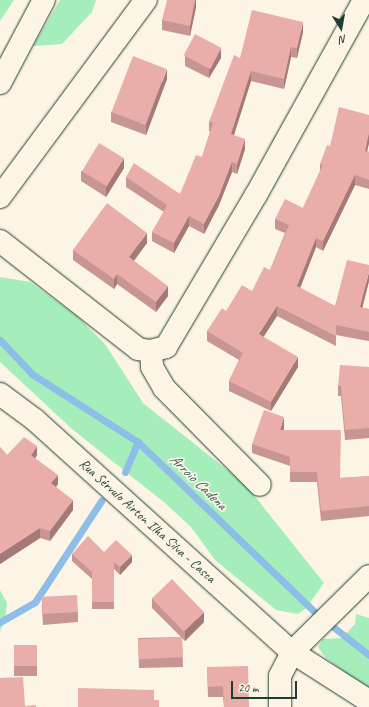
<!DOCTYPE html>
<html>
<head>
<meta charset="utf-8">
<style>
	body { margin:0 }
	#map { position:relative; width:369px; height:707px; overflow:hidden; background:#fcf5e5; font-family:Caveat,sans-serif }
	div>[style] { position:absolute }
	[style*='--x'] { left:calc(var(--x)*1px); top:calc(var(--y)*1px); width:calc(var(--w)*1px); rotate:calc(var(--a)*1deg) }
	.green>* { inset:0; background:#a5edba }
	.stream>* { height:7px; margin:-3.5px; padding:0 3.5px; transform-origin:3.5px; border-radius:3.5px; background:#8ebde8 }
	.roads { filter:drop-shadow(0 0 1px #1f3d34) drop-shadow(0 0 1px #1f3d34) }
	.minor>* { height:22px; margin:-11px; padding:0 11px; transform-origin:11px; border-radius:11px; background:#fcf5e5 }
	.wall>* { inset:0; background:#c89692; transform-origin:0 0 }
	.shaded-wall>* { inset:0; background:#a37a77 }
	.building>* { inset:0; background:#e9aeaa; transform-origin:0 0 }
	span { translate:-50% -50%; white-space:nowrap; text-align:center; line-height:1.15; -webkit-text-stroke:3.5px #fcf5e5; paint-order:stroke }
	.street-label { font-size:14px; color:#1f3d34 }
	.water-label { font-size:15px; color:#3b5d61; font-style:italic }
	.north { position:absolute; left:321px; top:8px; width:40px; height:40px; -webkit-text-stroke:3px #fcf5e5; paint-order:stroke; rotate:169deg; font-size:11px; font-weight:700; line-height:16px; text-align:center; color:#1f3d34 }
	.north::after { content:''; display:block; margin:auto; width:14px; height:18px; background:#1f3d34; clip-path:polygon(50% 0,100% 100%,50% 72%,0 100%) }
	.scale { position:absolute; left:231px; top:681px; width:66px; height:18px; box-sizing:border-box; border:2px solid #1f3d34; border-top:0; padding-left:5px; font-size:12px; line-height:14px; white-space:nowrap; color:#1f3d34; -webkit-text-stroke:3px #fcf5e5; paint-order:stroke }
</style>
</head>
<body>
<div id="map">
	<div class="green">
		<div style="clip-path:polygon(0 0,14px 0,0 21px)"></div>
		<div style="clip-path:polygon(60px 0,96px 0,92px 12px,62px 44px,33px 46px)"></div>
		<div style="clip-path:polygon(0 277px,30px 282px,78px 317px,105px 344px,143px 403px,245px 484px,324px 583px,306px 608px,298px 614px,276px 610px,215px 560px,191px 527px,165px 503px,72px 429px,0 362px)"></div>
		<div style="clip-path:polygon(0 590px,7px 603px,5px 621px,0 631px)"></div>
		<div style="clip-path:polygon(356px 614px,369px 618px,369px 691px,325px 657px,318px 647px,323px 639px,342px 638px,355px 624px)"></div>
	</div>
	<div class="stream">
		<div style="--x:0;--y:340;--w:47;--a:46.7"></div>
		<div style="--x:32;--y:374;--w:126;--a:32.7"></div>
		<div style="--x:138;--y:442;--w:250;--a:43.9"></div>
		<div style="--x:318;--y:615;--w:65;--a:38.1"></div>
		<div style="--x:125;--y:472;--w:33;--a:-67"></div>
		<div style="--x:0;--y:622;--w:40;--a:-29.7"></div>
		<div style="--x:35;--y:602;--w:121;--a:-56.8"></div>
	</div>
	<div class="roads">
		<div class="minor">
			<div style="--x:0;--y:83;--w:94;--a:-62.1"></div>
			<div style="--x:0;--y:197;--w:245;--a:-53.5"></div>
			<div style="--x:0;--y:241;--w:175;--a:38"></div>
			<div style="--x:138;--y:349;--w:13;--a:9"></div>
			<div style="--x:151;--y:351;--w:16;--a:-15"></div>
			<div style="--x:166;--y:347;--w:177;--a:-59.4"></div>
			<div style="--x:256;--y:195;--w:223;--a:-61"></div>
			<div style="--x:151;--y:351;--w:16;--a:86"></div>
			<div style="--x:152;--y:367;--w:24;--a:60"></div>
			<div style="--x:164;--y:388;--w:136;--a:45.3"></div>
			<div style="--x:0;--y:394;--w:44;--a:36.6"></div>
			<div style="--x:35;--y:420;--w:346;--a:42.1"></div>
			<div style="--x:292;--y:652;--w:91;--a:32.5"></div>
			<div style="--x:280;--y:707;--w:31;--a:-90"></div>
			<div style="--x:280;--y:676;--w:27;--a:-63"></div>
			<div style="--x:292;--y:652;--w:108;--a:-44.6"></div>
		</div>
	</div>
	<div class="wall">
		<div style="clip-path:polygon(196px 0,196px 7px,190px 36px,162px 30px,162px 20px)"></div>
		<div style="clip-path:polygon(303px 32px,297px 58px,291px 57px,284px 89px,251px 81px,234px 135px,245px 149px,237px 174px,232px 172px,219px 205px,204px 234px,189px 226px,174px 253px,152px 241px,152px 232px,164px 212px,126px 187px,126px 177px,180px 194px,202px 157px,210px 132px,209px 131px,209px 122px,240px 58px)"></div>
		<div style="clip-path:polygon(185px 56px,221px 58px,209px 78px,185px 66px)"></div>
		<div style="clip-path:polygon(167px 79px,146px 135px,111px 122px,111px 112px)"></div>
		<div style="clip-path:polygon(369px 115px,369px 143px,367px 151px,369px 152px,369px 189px,355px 185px,323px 251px,316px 247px,300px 288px,335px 306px,369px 281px,362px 308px,369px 309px,369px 341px,336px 335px,336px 346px,277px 316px,263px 337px,298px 367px,271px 411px,229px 391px,229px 381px,239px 360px,207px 341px,207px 331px,226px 311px,252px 291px,270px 270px,285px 233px,275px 229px,275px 219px,303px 208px,320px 171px,320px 164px,330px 146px)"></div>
		<div style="clip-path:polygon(124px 168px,106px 197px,81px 181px,81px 171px)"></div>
		<div style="clip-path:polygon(147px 243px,134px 261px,168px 296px,156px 312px,117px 284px,114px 289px,73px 260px,73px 250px)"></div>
		<div style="clip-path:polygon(369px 367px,369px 438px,345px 440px,341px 396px,338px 396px,338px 386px)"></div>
		<div style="clip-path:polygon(284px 427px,284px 430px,340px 478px,369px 476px,369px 516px,321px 521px,317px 482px,290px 482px,290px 466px,252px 453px,252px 444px)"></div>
		<div style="clip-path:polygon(0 447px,7px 455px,37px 455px,35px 459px,58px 484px,56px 487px,73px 510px,50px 541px,40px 538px,0 564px)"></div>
		<div style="clip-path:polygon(104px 552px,132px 562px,120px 575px,114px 569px,114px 609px,92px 609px,92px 579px,72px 561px,72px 554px)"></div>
		<div style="clip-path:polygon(42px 598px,78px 612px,78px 622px,43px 625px,42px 608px)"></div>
		<div style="clip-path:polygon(152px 598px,204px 622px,185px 641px,182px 638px,183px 667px,139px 668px,138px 638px,181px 637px,152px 608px)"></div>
		<div style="left:14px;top:645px;width:23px;height:31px"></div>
		<div style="clip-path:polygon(207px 667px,249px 707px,224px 707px,223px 697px,208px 697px)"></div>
	</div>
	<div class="shaded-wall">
		<div style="clip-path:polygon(195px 0,196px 0,196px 7px,190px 36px,190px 26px)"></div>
		<div style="clip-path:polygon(303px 22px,303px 32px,297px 58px,297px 48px)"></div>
		<div style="clip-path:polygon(291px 47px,291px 57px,284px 89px,284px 79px)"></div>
		<div style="clip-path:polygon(221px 48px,221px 58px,209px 78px,209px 68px)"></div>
		<div style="clip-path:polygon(167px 69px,167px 79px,146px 135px,146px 125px)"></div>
		<div style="clip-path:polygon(251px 71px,251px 81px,231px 144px,231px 134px)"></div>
		<div style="clip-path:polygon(369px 133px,369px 143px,365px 160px,365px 151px)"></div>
		<div style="clip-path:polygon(245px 139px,245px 149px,237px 174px,237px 164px)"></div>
		<div style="clip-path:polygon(124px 158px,124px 168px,106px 197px,106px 187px)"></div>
		<div style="clip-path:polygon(232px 162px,232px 172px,219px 205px,204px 234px,204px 224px)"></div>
		<div style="clip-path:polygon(355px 175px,355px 185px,323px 251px,323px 241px)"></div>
		<div style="clip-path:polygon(189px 216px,189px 226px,174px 253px,174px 243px)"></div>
		<div style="clip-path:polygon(147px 233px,147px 243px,129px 267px,129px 257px)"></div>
		<div style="clip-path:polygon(316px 238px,316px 247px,297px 296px,297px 286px)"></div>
		<div style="clip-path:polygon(369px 272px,369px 281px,360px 317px,360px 307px)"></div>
		<div style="clip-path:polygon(117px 274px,117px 284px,114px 289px,114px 279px)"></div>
		<div style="clip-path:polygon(168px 286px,168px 296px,156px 312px,156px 302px)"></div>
		<div style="clip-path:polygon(277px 306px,277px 316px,259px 344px,259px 334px)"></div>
		<div style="clip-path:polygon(298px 357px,298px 367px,271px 411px,271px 402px)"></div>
		<div style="clip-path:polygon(284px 417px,284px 427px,280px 440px,280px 430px)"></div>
		<div style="clip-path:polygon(37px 446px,37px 455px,31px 465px,31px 455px)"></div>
		<div style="clip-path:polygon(58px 475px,58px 484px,51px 493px,51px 483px)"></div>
		<div style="clip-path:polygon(73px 500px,73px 510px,50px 541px,50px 531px)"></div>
		<div style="clip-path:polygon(40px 528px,40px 538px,0 564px,0 554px)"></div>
		<div style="clip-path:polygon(132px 555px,132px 562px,120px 575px,120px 567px)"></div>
		<div style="clip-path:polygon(204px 612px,204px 622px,185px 641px,185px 631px)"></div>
	</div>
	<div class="building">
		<div style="clip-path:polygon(167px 0,195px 0,190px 26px,162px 20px)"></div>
		<div style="clip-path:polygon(252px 10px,303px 22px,297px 48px,291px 47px,284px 79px,251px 71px,231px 134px,245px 139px,237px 164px,232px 162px,219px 196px,204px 224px,189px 216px,174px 243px,152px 232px,170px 200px,167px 205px,126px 177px,134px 163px,180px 194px,196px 155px,202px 157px,213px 123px,209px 122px,234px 55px,240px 58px)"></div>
		<div style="left:195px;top:34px;width:30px;height:24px;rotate:28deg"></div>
		<div style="left:133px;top:56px;width:36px;height:60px;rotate:21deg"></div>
		<div style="clip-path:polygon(339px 107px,369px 115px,369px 133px,365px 151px,369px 152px,369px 180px,355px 175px,323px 241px,316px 238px,297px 286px,335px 306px,347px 260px,369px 265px,369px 272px,360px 307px,369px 309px,369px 332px,336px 325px,336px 336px,277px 306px,259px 334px,298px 357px,271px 402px,229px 381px,243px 353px,207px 331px,222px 308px,226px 311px,242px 285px,252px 291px,264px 267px,270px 270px,289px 225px,275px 219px,285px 199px,303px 208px,323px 165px,320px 164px,327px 145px,330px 146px)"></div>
		<div style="left:99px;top:143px;width:29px;height:33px;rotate:31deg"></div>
		<div style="clip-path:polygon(107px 203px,147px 233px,129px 257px,168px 286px,156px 302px,117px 274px,114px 279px,73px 250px)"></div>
		<div style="clip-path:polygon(340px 365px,369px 367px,369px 428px,345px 430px,341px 386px,338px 386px)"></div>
		<div style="clip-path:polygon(264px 410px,284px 417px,280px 430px,341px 430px,340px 478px,369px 476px,369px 506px,321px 511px,317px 472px,290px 472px,290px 457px,252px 444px)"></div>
		<div style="clip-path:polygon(24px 437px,37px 446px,31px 455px,58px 475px,51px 483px,73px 500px,50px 531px,40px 528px,0 554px,0 447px,7px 455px)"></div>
		<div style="clip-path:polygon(88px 536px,104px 552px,116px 540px,132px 555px,120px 567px,114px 562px,114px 602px,92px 602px,92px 572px,72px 554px)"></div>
		<div style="left:172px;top:579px;width:46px;height:28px;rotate:46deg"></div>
		<div style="left:77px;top:595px;width:17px;height:35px;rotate:87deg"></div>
		<div style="left:182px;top:637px;width:20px;height:44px;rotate:87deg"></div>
		<div style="left:14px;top:645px;width:23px;height:21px"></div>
		<div style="clip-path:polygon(248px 666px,249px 707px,224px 707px,223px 686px,208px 687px,207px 667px)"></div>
		<div style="clip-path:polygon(23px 677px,25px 706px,36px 705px,36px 707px,0 707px,0 678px)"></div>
		<div style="clip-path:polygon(78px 688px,154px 690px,154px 700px,159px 700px,159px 707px,78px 707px)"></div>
	</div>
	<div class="street-label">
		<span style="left:147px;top:521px;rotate:42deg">Rua Sérvulo Airton Ilha Silva - Casca</span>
	</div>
	<div class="water-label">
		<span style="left:198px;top:482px;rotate:44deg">Arroio Cadena</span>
	</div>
	<div class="north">N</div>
	<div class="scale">20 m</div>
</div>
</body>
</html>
